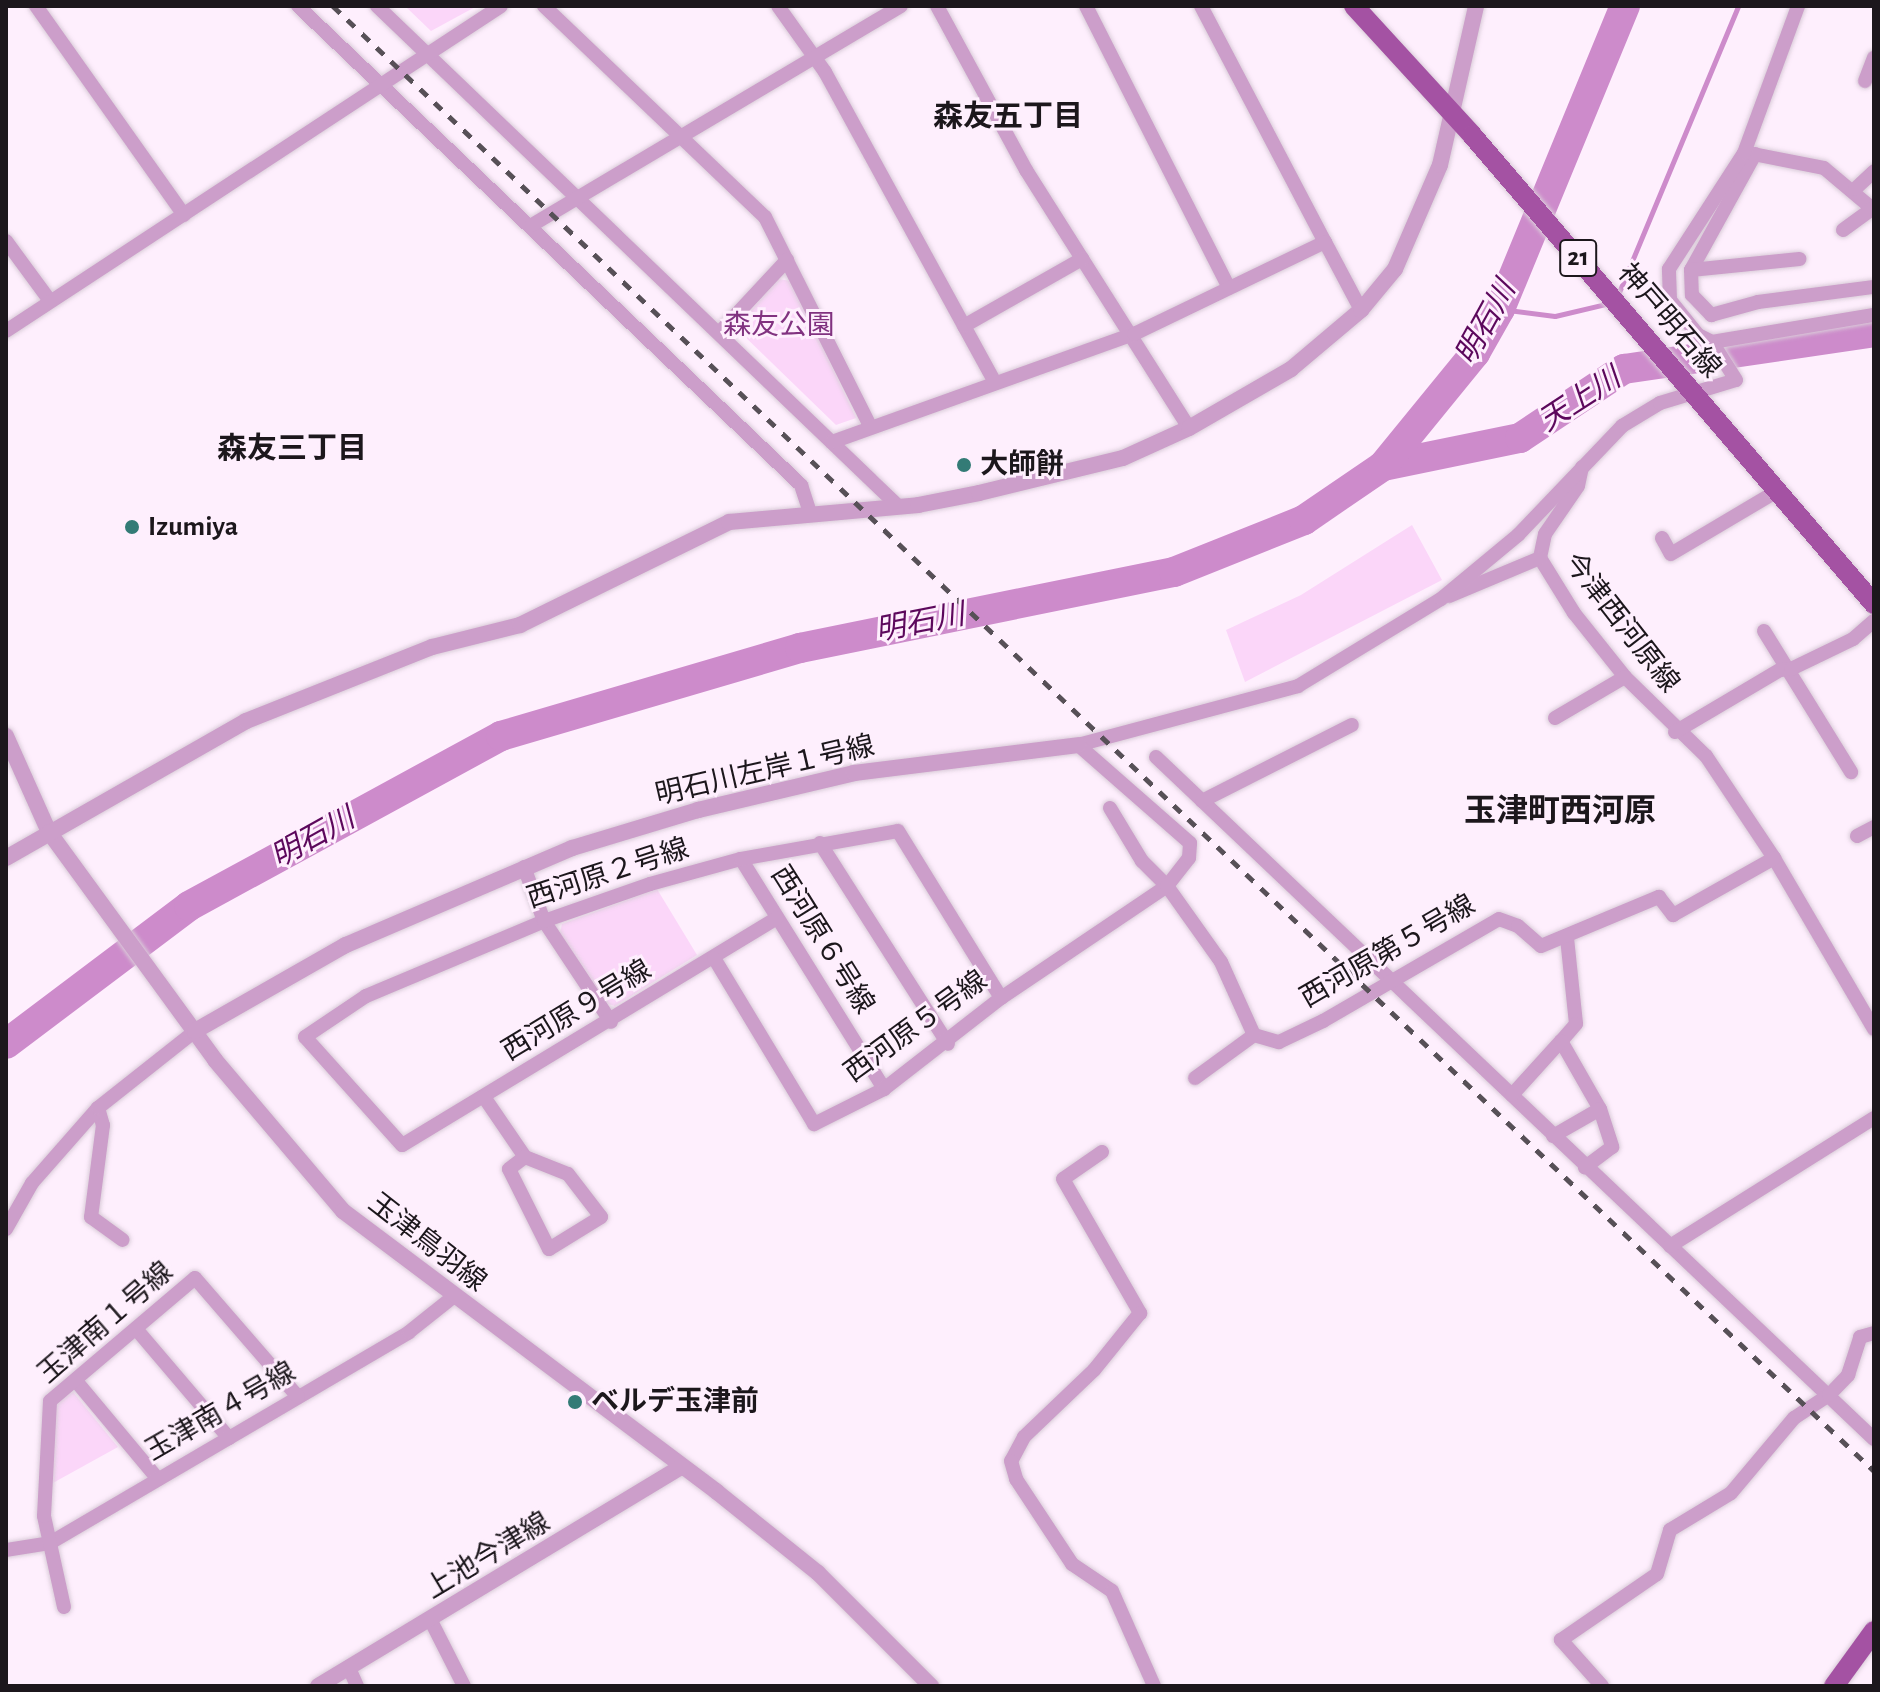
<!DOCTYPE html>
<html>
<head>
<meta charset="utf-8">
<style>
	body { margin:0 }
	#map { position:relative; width:1880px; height:1692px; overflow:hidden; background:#feeffd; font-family:"Alegreya Sans","Noto Sans JP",sans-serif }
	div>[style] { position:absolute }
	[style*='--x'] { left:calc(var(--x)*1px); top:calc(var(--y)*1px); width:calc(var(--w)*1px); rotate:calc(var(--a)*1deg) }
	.green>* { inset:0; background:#fbd6f9 }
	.stream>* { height:5px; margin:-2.5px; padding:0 2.5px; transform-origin:2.5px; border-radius:2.5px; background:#cd8bcb }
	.river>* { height:30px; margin:-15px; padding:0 15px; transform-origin:15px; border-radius:15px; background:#cd8bcb }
	.roads { filter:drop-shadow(0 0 2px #daccd9) drop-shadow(0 0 2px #daccd9) }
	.minor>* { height:14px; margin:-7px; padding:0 7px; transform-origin:7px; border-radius:7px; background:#cc9eca }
	.tertiary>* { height:16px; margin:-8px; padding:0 8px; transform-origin:8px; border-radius:8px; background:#cc9eca }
	.primary>* { height:20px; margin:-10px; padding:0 10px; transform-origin:10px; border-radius:10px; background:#a452a3 }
	.rail>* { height:5px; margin-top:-2.5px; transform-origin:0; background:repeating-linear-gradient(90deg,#575057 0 10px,transparent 0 20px) }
	.dots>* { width:22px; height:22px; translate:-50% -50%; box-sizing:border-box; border:4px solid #feeffd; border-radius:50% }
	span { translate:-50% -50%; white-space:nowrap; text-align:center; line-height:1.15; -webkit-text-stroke:6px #feeffd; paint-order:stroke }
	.shield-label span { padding:2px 6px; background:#feeffd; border:2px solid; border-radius:6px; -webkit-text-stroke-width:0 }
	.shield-label { font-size:26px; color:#1c171c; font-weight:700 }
	.street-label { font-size:28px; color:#1c171c }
	.park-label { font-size:28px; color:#813280 }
	.poi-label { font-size:28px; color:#1c171c; font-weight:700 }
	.left { translate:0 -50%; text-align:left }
	.neighbourhood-label { font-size:30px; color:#1c171c; font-weight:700 }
	.water-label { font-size:30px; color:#5c085c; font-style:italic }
	.quarter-label { font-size:32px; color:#1c171c; font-weight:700 }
	.frame { position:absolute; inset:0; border:8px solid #1c171c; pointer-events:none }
</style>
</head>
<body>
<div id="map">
	<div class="green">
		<div style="clip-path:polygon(405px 6px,477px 6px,431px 31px)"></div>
		<div style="clip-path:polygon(778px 279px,791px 281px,856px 418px,836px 425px,736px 328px)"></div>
		<div style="clip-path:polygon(1412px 525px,1442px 580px,1245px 682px,1226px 630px,1301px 595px)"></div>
		<div style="clip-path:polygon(657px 889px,697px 955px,615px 1006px,608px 1004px,560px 933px,562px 924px)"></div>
		<div style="clip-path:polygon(73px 1392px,118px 1447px,51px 1484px,57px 1399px)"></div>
	</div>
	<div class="stream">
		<div style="--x:1617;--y:297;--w:315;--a:-67.4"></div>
		<div style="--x:1500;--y:309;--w:55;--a:7.3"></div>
		<div style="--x:1555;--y:316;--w:57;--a:-13.3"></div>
	</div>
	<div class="river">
		<div style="--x:1383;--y:466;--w:140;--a:-11.6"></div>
		<div style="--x:1520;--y:438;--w:125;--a:-33.6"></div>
		<div style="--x:1624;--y:369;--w:253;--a:-8.4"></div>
		<div style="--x:6;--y:1044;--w:229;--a:-37"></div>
		<div style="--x:189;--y:906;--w:355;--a:-28.6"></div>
		<div style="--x:501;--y:736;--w:312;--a:-16.4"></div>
		<div style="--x:800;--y:648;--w:382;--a:-11.5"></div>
		<div style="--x:1174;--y:572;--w:140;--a:-21.8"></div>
		<div style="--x:1304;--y:520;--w:96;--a:-34.4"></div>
		<div style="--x:1383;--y:466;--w:146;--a:-50.8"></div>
		<div style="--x:1475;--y:353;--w:51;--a:-60.4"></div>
		<div style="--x:1500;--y:309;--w:328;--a:-67.6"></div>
	</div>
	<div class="roads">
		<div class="minor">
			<div style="--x:36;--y:6;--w:256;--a:54.7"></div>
			<div style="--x:298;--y:6;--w:695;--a:43.6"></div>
			<div style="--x:801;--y:485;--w:28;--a:72"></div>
			<div style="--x:377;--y:6;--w:722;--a:43.82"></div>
			<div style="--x:544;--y:6;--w:306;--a:43.7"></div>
			<div style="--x:765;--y:217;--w:234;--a:63.3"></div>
			<div style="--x:778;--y:6;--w:81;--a:54.5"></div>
			<div style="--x:825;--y:72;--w:354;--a:61.3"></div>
			<div style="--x:937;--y:6;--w:187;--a:61.5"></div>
			<div style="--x:1026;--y:170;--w:305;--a:57.7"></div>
			<div style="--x:1086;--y:6;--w:316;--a:63.1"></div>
			<div style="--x:1201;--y:6;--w:267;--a:62.3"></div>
			<div style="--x:1865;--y:81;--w:25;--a:-69"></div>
			<div style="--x:1748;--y:153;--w:77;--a:11.2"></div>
			<div style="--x:1824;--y:168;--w:65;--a:40"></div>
			<div style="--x:1755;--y:154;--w:132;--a:118.9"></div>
			<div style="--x:1691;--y:270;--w:25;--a:88"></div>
			<div style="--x:1692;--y:295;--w:28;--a:46"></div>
			<div style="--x:1711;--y:315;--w:49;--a:-15.5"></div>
			<div style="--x:1758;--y:302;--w:117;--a:-7.4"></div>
			<div style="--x:1855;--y:189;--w:26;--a:-43"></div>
			<div style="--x:532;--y:225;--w:429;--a:-30.7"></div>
			<div style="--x:1843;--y:230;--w:37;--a:-36"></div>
			<div style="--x:6;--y:241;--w:74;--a:53.7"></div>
			<div style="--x:1691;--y:270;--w:109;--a:-5.8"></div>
			<div style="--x:964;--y:326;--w:136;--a:-29.6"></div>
			<div style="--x:6;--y:331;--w:592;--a:-33.29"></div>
			<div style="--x:719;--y:333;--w:100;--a:-47"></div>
			<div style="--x:1712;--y:342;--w:164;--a:-9.5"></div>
			<div style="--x:832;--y:442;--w:321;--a:-19.7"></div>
			<div style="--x:1134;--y:334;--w:212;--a:-25.7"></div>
			<div style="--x:1325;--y:242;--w:77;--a:62.1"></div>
			<div style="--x:1582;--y:467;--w:19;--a:102"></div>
			<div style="--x:1578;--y:486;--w:58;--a:124.5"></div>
			<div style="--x:1545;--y:534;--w:25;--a:102"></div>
			<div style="--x:1540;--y:558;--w:65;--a:58.3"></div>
			<div style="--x:1574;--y:613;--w:82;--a:51.4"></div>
			<div style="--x:1625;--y:677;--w:113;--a:44.3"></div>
			<div style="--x:1706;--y:756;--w:123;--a:56.3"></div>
			<div style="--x:1774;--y:858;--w:198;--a:59.7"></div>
			<div style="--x:1662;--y:538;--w:18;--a:61"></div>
			<div style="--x:1671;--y:554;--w:123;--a:-30.7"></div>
			<div style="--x:1449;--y:596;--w:99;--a:-22.7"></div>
			<div style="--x:1764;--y:631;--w:166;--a:58.3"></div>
			<div style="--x:1555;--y:718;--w:81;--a:-30.4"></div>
			<div style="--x:1675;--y:732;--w:122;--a:-30.6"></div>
			<div style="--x:1780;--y:670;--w:11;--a:-5"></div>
			<div style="--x:1791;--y:669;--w:69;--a:-25.8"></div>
			<div style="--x:1853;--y:639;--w:28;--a:-41"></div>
			<div style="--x:1078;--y:745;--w:228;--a:-15"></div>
			<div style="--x:1298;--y:686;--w:167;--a:-31.3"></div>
			<div style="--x:1441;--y:599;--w:100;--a:-39.7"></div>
			<div style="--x:1518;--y:535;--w:151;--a:-46.3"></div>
			<div style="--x:1622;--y:426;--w:44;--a:-31.2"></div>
			<div style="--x:1660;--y:403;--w:79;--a:-16.8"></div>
			<div style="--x:1736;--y:380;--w:45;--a:-122.3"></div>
			<div style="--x:1712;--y:342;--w:16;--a:-153"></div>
			<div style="--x:1698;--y:335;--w:45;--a:-128.7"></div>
			<div style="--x:1670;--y:300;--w:31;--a:-92"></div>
			<div style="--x:1669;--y:269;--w:138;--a:-57.1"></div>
			<div style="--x:1744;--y:153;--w:157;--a:-69.8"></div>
			<div style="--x:1156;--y:757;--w:990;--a:43.53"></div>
			<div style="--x:1202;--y:801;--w:168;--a:-26.9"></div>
			<div style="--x:1110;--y:808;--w:62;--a:58.9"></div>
			<div style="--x:1142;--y:861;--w:35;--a:45"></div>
			<div style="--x:1167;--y:886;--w:93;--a:54.6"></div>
			<div style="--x:1221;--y:962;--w:80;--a:65.7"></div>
			<div style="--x:1857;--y:836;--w:19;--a:-28"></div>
			<div style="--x:820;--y:843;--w:238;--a:57.5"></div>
			<div style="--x:741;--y:859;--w:271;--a:58.1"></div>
			<div style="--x:524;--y:867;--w:58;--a:69.7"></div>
			<div style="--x:544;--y:921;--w:121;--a:56.4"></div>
			<div style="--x:777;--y:918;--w:438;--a:148.8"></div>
			<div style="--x:402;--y:1145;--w:145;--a:-131.9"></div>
			<div style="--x:305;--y:1037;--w:73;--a:-33.9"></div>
			<div style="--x:366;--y:996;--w:193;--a:-22.8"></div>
			<div style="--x:544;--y:921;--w:112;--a:-19.2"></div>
			<div style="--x:650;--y:884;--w:94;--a:-15.4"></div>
			<div style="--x:741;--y:859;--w:159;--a:-10.1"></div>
			<div style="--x:898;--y:831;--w:196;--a:58.3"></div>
			<div style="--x:1567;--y:938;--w:86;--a:84"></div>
			<div style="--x:1576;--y:1024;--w:23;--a:131"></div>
			<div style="--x:1561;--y:1041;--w:78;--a:60.2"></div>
			<div style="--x:1600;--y:1109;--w:40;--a:72"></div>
			<div style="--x:1612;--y:1147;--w:34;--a:143"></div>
			<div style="--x:714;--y:958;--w:194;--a:58.9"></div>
			<div style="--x:814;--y:1124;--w:78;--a:-26.6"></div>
			<div style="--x:884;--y:1089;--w:148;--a:-37.9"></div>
			<div style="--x:1001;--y:998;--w:200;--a:-34"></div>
			<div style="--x:1167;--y:886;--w:36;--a:-52"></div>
			<div style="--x:1189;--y:858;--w:15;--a:-86"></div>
			<div style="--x:1190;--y:843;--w:149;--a:-138.8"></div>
			<div style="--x:1254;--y:1035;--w:26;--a:16"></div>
			<div style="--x:1279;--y:1042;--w:49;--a:-25.5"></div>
			<div style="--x:1323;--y:1021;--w:203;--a:-30.1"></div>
			<div style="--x:1499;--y:919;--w:20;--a:20"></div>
			<div style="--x:1518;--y:926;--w:30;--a:41"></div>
			<div style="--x:1541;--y:946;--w:128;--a:-22.6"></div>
			<div style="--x:1659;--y:897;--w:23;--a:52"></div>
			<div style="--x:1673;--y:915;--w:116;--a:-29.4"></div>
			<div style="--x:1195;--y:1078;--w:73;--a:-36.1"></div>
			<div style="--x:1512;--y:1095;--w:73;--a:-47.8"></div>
			<div style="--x:484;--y:1097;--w:73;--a:55.7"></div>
			<div style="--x:525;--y:1157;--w:46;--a:21.6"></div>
			<div style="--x:568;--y:1174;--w:54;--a:52.5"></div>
			<div style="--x:601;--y:1217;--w:61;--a:148.4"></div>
			<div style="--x:549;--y:1249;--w:89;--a:-116.6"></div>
			<div style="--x:509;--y:1169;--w:20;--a:-37"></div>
			<div style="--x:98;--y:1108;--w:18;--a:74"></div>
			<div style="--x:103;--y:1125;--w:93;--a:97.4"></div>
			<div style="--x:91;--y:1217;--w:39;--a:36"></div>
			<div style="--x:1553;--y:1136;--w:54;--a:-29.9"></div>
			<div style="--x:1102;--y:1152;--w:47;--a:145.3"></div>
			<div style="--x:1063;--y:1179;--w:155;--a:60.1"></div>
			<div style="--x:1140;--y:1313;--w:73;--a:128.9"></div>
			<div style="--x:1094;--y:1370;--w:97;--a:136.3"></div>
			<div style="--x:1024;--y:1437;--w:27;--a:118"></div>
			<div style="--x:1011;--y:1461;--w:19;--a:74"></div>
			<div style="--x:1016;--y:1479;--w:102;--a:56.6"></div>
			<div style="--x:1072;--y:1564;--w:48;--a:34"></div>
			<div style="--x:1112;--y:1591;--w:104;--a:66.1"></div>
			<div style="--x:6;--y:1229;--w:53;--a:-60.5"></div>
			<div style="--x:32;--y:1183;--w:100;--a:-48.7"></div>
			<div style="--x:98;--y:1108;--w:124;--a:-38.4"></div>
			<div style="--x:1670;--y:1246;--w:241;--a:-32.1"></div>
			<div style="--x:137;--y:1330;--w:142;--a:49.6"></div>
			<div style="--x:76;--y:1381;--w:128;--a:50.1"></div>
			<div style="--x:6;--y:1550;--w:45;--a:-9"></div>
			<div style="--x:50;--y:1543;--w:416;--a:-30.4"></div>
			<div style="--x:409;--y:1332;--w:56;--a:-38.5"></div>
			<div style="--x:64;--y:1607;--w:93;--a:-102.4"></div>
			<div style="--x:44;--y:1516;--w:115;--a:-87"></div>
			<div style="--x:50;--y:1401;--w:190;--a:-40.3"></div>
			<div style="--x:195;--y:1278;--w:157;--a:49.1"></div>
			<div style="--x:431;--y:1621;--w:73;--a:63.1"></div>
			<div style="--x:349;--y:1668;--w:20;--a:66"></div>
			<div style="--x:1602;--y:1686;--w:62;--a:-131.7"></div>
			<div style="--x:1561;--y:1640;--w:116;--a:-34.5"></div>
			<div style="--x:1657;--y:1574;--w:46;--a:-73.5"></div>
			<div style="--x:1670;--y:1530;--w:71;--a:-31.2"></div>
			<div style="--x:1731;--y:1493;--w:98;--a:-50"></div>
			<div style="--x:1794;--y:1418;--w:42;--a:-33.3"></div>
			<div style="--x:1829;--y:1395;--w:28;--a:-46"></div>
			<div style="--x:1848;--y:1375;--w:40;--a:-72"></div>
			<div style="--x:1860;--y:1337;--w:15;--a:-16"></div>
		</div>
		<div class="tertiary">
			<div style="--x:6;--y:736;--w:105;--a:65.9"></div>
			<div style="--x:49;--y:832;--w:282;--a:53.9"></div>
			<div style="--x:215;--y:1060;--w:198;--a:49.7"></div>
			<div style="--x:343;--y:1211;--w:468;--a:36.9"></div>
			<div style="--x:717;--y:1492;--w:129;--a:38.7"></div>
			<div style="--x:818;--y:1573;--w:160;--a:45"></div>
			<div style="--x:6;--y:858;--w:276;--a:-29.7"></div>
			<div style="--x:246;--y:721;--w:200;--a:-21.7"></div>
			<div style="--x:432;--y:647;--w:91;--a:-14"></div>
			<div style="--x:520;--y:625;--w:233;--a:-26.2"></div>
			<div style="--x:729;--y:522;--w:190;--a:-5.1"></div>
			<div style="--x:918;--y:505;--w:62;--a:-11.1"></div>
			<div style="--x:979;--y:493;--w:148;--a:-13.7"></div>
			<div style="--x:1123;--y:458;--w:72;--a:-24.4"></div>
			<div style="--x:1189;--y:428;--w:118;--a:-30"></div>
			<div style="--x:1291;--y:369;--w:92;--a:-40.1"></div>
			<div style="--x:1361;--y:310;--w:53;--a:-50.3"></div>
			<div style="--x:1395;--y:269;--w:113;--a:-66.6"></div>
			<div style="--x:1440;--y:165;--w:163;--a:-77.2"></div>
			<div style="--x:195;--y:1031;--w:174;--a:-29.7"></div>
			<div style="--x:346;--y:945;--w:246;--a:-23.2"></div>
			<div style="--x:572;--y:848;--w:132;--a:-16.8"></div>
			<div style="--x:698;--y:810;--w:160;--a:-13.3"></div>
			<div style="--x:854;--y:773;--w:226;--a:-7.1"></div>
			<div style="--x:318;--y:1686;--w:425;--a:-31.1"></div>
		</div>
		<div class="primary">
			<div style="--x:1354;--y:6;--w:175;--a:47.5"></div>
			<div style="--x:1472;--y:135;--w:618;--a:49.4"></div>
			<div style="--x:1834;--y:1686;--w:68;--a:-54"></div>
		</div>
	</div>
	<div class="rail">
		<div style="--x:333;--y:6;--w:2126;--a:43.55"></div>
	</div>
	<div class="dots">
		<div style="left:964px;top:465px;background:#337b76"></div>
		<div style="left:132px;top:527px;background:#337b76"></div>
		<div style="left:575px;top:1402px;background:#337b76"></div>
	</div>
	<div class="shield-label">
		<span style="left:1578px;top:258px">21</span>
	</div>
	<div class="street-label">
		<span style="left:1669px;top:321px;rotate:49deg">神戸明石線</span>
		<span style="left:1621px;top:623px;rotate:52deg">今津西河原線</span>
		<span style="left:765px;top:771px;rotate:-13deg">明石川左岸１号線</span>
		<span style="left:608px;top:874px;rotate:-18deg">西河原２号線</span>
		<span style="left:822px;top:940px;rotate:58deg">西河原６号線</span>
		<span style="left:1388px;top:952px;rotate:-30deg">西河原第５号線</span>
		<span style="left:577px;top:1011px;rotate:-31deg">西河原９号線</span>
		<span style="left:916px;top:1027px;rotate:-36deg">西河原５号線</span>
		<span style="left:427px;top:1243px;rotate:38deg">玉津鳥羽線</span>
		<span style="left:106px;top:1323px;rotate:-41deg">玉津南１号線</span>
		<span style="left:221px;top:1412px;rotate:-30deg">玉津南４号線</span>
		<span style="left:488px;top:1556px;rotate:-31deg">上池今津線</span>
	</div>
	<div class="park-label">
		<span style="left:779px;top:326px">森友公園</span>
	</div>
	<div class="poi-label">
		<span class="left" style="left:980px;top:465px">大師餅</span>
		<span class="left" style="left:148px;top:527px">Izumiya</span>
		<span class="left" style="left:591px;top:1402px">ベルデ玉津前</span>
	</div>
	<div class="neighbourhood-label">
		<span style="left:1008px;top:117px">森友五丁目</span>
		<span style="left:292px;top:449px">森友三丁目</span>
	</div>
	<div class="water-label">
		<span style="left:1486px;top:323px;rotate:-61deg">明石川</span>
		<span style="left:1580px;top:400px;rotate:-33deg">天上川</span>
		<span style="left:920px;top:623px;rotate:-11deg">明石川</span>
		<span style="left:313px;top:838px;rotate:-29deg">明石川</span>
	</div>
	<div class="quarter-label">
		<span style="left:1560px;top:811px">玉津町西河原</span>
	</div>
	<div class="frame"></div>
</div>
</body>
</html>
